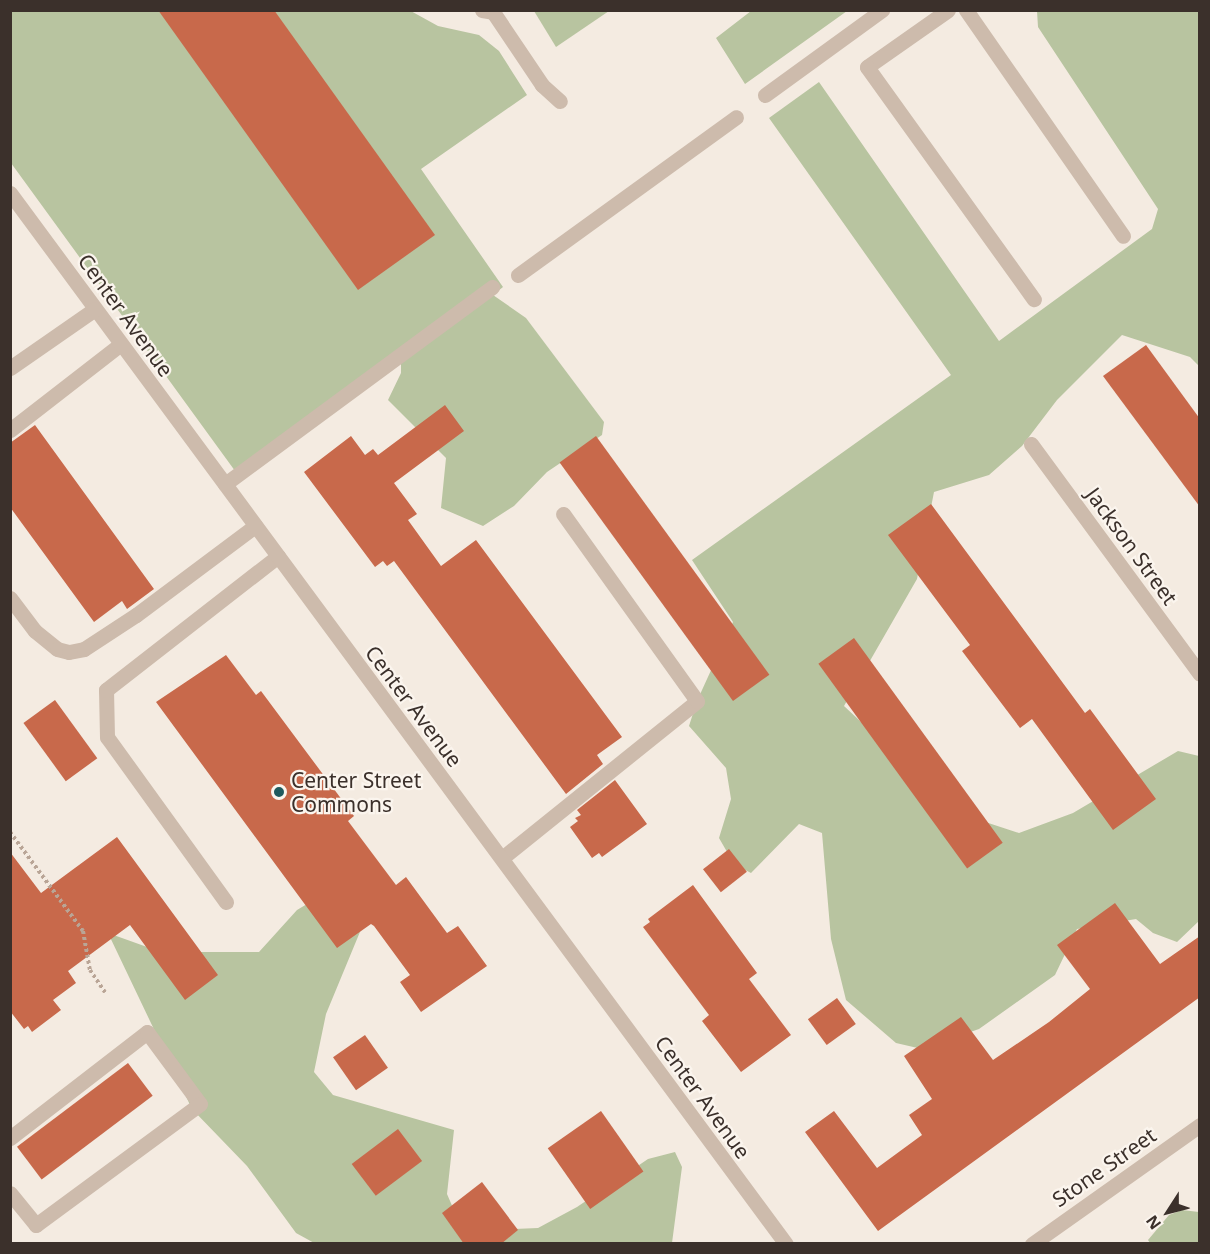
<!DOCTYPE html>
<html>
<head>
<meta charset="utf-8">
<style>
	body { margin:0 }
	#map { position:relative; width:1210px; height:1254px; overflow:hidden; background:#f4ebe1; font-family:"Noto Sans",sans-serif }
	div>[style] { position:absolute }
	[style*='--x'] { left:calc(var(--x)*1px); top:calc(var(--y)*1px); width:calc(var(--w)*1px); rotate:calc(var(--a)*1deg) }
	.green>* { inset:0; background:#b8c4a0 }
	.building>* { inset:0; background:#c8694b; transform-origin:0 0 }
	.path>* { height:4px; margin-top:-2px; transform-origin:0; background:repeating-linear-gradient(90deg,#b9a596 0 3px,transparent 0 6px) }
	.lane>* { height:15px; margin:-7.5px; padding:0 7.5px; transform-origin:7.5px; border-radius:7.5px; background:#cdbbac }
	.street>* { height:15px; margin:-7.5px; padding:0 7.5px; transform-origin:7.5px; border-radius:7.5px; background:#cdbbac }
	.dots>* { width:16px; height:16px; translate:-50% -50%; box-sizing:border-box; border:3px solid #fbf5ee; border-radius:50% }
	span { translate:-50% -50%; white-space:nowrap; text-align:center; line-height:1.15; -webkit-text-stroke:4.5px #fbf5ee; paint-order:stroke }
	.street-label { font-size:21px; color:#3b302b }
	.poi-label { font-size:21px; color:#3b302b }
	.left { translate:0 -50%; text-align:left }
	.frame { position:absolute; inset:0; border:12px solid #3b302b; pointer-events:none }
	.north { position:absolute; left:1138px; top:1182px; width:60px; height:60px; -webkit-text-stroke:4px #fbf5ee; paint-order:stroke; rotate:234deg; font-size:16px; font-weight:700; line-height:24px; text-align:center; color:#3b302b }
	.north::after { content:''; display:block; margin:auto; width:21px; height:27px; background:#3b302b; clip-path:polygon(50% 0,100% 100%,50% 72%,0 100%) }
</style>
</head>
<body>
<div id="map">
	<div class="green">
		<div style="clip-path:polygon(409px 10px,438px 26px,479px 35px,499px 51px,527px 95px,421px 169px,503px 287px,493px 295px,526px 318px,604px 422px,602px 435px,547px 472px,514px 506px,483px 526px,441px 508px,446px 458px,388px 400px,401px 373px,401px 360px,238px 475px,11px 163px,10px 11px)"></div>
		<div style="clip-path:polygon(534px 11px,609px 11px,556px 47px)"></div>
		<div style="clip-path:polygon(751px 11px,751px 10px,847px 11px,745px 84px,716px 38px)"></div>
		<div style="clip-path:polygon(1037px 11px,1199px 11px,1199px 366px,1190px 357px,1122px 335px,1057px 400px,1022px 446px,989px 475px,934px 492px,917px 579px,844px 706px,958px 813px,1019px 833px,1073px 813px,1178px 751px,1199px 756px,1200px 920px,1177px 942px,1153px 933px,1136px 919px,1077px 929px,1055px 975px,979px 1029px,922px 1049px,896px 1043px,846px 1000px,831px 939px,822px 833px,799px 824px,751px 873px,734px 864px,719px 838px,731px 799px,726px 768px,689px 726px,697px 701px,733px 622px,692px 560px,951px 375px,769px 118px,819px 82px,999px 341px,1152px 229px,1158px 209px,1038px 27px)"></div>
		<div style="clip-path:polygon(322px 895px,362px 927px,326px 1014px,314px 1072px,333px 1095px,454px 1130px,447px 1194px,463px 1231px,538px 1228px,577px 1207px,648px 1159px,675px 1152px,682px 1167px,672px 1243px,316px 1244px,296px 1233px,247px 1166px,192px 1109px,108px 933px,175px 957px,194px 952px,259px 952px,297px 910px)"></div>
		<div style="clip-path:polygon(1182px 1210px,1199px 1212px,1199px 1243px,1150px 1243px,1148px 1240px,1169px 1215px)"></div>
	</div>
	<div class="building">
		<div style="clip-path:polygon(158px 10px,274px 10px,435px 235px,358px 290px)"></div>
		<div style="clip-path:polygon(1146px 345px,1200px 419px,1200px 507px,1103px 376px)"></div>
		<div style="clip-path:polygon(445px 405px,464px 431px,394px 483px,417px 514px,408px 520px,441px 566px,476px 540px,622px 737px,597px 755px,603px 764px,566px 794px,394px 561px,387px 566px,383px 561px,375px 567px,304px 472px,351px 436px,365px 455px,373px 449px,378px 455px)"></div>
		<div style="clip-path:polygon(35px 425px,154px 589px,127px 609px,122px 601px,94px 622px,10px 507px,10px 443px)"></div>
		<div style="left:596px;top:436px;width:295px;height:45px;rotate:54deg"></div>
		<div style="clip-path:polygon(931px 504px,1085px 713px,1090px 709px,1156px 799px,1113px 830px,1032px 719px,1020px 728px,962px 651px,970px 645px,888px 535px)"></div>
		<div style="left:854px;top:638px;width:253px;height:44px;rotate:54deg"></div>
		<div style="clip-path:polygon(226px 655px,256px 695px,261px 691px,354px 816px,348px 821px,396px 885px,406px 877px,447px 933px,458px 926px,487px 966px,421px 1012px,400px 982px,410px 975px,374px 926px,371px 924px,337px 948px,156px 702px)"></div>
		<div style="left:55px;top:700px;width:72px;height:39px;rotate:54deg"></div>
		<div style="clip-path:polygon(615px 780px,647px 824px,602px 857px,599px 853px,592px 858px,570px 827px,578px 821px,575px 818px,581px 815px,577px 810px)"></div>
		<div style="clip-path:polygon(117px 837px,218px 975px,185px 1000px,130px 925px,68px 971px,76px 983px,53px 1000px,61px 1010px,32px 1032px,28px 1026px,24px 1029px,10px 1011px,10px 852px,41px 893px)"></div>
		<div style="left:729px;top:849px;width:29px;height:33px;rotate:52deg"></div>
		<div style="clip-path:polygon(693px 885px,757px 973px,749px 979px,791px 1035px,741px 1072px,702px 1021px,709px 1015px,643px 927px,650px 922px,648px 919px)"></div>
		<div style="clip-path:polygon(1115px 903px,1160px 964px,1200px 936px,1200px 997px,878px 1231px,805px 1132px,834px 1111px,877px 1168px,922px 1135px,909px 1115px,932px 1099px,904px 1056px,961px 1017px,993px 1060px,1049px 1022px,1090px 989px,1057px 945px)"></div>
		<div style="left:837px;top:998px;width:32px;height:36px;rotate:54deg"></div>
		<div style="left:365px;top:1035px;width:40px;height:39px;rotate:55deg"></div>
		<div style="left:128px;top:1063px;width:41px;height:139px;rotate:53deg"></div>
		<div style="left:601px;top:1111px;width:74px;height:65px;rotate:55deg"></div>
		<div style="left:398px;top:1129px;width:40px;height:58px;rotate:53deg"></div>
		<div style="clip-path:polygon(482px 1182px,518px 1230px,501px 1244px,464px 1244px,442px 1213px)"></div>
	</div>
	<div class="path">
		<div style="--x:10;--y:832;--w:123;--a:53.6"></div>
		<div style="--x:83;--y:931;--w:40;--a:80"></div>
		<div style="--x:90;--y:970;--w:27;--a:56"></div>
	</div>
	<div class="lane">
		<div style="--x:482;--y:10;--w:11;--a:10"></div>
		<div style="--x:493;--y:12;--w:88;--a:56.1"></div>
		<div style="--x:542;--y:85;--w:24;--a:42"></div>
		<div style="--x:948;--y:10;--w:99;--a:144.9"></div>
		<div style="--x:867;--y:67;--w:286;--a:54.3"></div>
		<div style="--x:966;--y:10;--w:275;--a:55.2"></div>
		<div style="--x:765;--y:95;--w:145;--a:-36"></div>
		<div style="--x:518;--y:275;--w:269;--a:-35.9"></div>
		<div style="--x:10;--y:430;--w:140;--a:-37.8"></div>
		<div style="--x:225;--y:484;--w:332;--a:-36.4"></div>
		<div style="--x:10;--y:598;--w:41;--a:52.9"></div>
		<div style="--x:35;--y:631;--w:28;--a:39"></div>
		<div style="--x:57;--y:649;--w:12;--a:14"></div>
		<div style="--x:69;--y:652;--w:15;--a:-11"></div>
		<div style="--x:84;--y:649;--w:62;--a:-33.2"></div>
		<div style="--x:136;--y:615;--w:149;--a:-36.8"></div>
		<div style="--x:502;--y:858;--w:250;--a:-38.8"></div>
		<div style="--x:697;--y:701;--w:230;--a:-125.6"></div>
		<div style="--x:226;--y:902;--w:203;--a:-125.8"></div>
		<div style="--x:107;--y:737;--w:47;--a:-91.2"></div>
		<div style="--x:106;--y:690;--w:218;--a:-37.9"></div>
		<div style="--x:10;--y:1138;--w:173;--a:-37.7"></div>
		<div style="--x:147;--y:1032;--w:89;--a:53.6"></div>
		<div style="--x:200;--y:1104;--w:204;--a:143.6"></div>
		<div style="--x:36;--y:1225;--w:41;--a:-129.1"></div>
	</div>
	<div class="street">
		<div style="--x:10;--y:193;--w:1306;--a:53.56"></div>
		<div style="--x:10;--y:368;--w:103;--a:-34.8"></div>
		<div style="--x:1031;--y:444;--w:285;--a:53.7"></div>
		<div style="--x:1032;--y:1244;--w:206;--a:-35.3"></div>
	</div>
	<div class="dots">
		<div style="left:279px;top:792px;background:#1f5a5e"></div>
	</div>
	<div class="street-label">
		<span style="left:126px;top:315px;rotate:54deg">Center Avenue</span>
		<span style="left:1132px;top:546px;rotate:54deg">Jackson Street</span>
		<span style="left:414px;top:706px;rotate:53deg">Center Avenue</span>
		<span style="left:703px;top:1097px;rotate:54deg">Center Avenue</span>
		<span style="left:1104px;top:1167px;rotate:-35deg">Stone Street</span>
	</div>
	<div class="poi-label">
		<span class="left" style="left:291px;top:792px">Center Street<br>Commons</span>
	</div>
	<div class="frame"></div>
	<div class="north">N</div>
</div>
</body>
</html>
